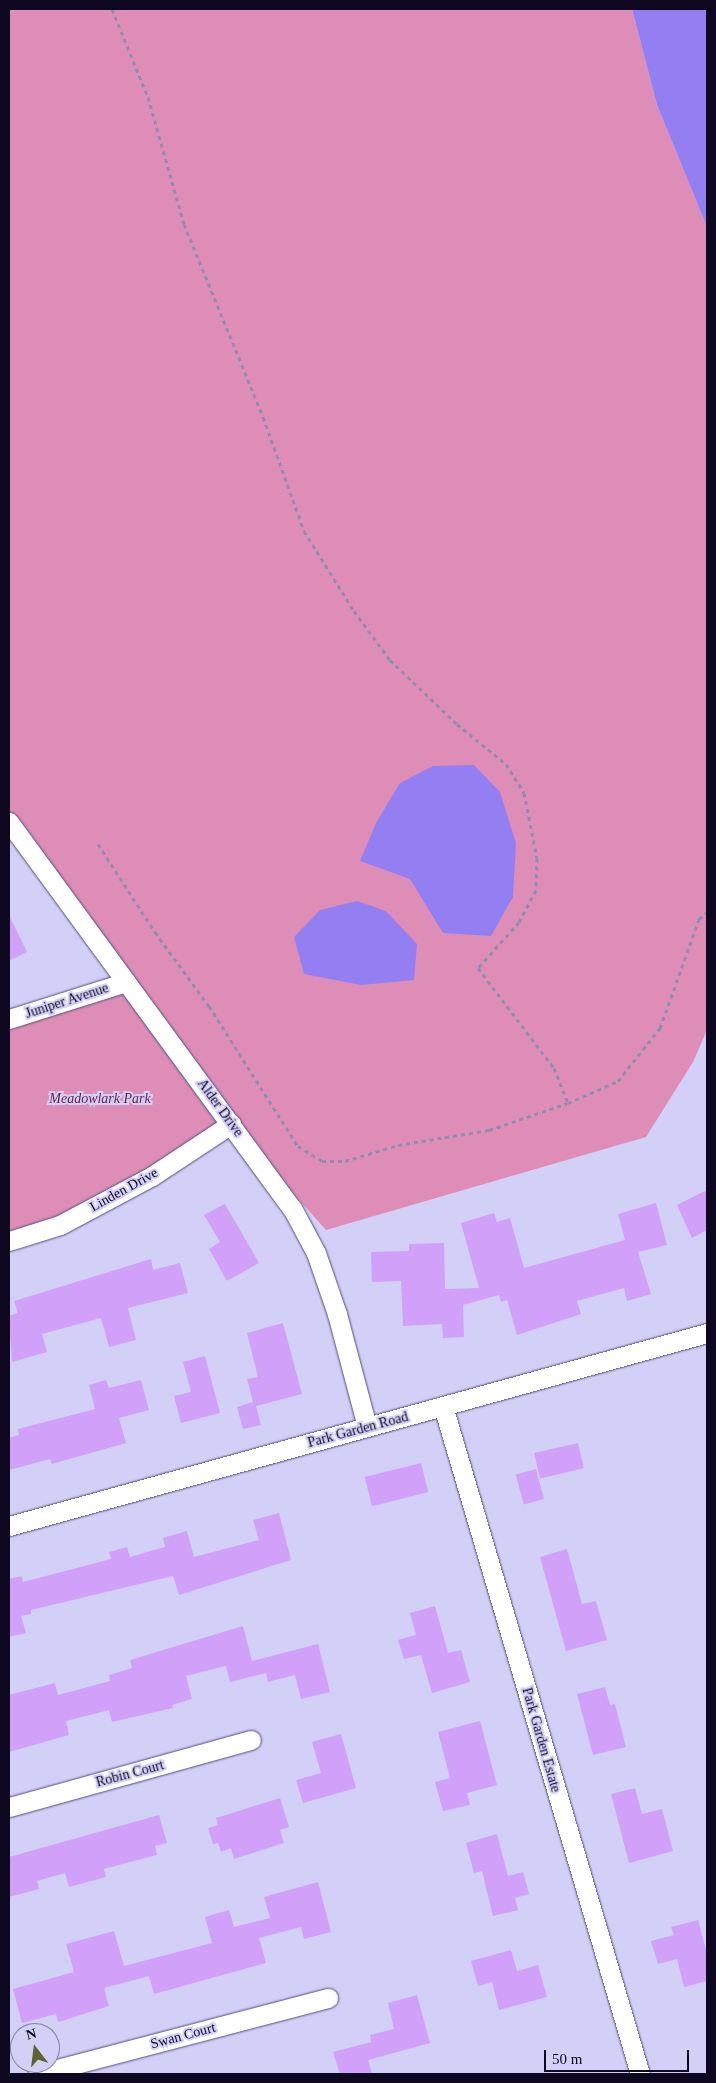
<!DOCTYPE html>
<html>
<head>
<meta charset="utf-8">
<style>
	body { margin:0 }
	#map { position:relative; width:716px; height:2083px; overflow:hidden; background:#d3d0f8; font-family:Georgia,serif }
	div>[style] { position:absolute }
	[style*='--x'] { left:calc(var(--x)*1px); top:calc(var(--y)*1px); width:calc(var(--w)*1px); rotate:calc(var(--a)*1deg) }
	.green>* { inset:0; background:#de8eb6 }
	.water>* { inset:0; background:#937ff2 }
	.building>* { inset:0; background:#d1a0f9; transform-origin:0 0 }
	.path>* { height:3px; margin-top:-1.5px; transform-origin:0; background:repeating-linear-gradient(90deg,#908caf 0 4px,transparent 0 8px) }
	.roads { filter:drop-shadow(0 0 1px #544c86) drop-shadow(0 0 1px #544c86) }
	.minor>* { height:19px; margin:-9.5px; padding:0 9.5px; transform-origin:9.5px; border-radius:9.5px; background:#fff }
	span { translate:-50% -50%; white-space:nowrap; text-align:center; line-height:1.15; -webkit-text-stroke:4px #d3d0f8; paint-order:stroke }
	.street-label { font-size:14px; color:#0d081f }
	.park-label { font-size:14px; color:#671b47; font-style:italic }
	.frame { position:absolute; inset:0; border:10px solid #0d081f; pointer-events:none }
	.north { position:absolute; left:10px; top:2023px; width:50px; height:50px; box-sizing:border-box; background:#d3d0f8; border:1px solid #8480a1; border-radius:50%; rotate:345deg; font-size:14px; font-weight:700; line-height:20px; text-align:center; color:#0d081f }
	.north::after { content:''; display:block; margin:auto; width:18px; height:22px; background:#62622f; clip-path:polygon(50% 0,100% 100%,50% 72%,0 100%) }
	.scale { position:absolute; left:544px; top:2050px; width:145px; height:22px; box-sizing:border-box; border:2px solid #0d081f; border-top:0; padding-left:6px; font-size:15px; line-height:18px; white-space:nowrap; color:#0d081f; -webkit-text-stroke:4px #d3d0f8; paint-order:stroke }
</style>
</head>
<body>
<div id="map">
	<div class="green">
		<div style="clip-path:polygon(9px 9px,632px 9px,657px 105px,707px 227px,707px 1030px,693px 1062px,646px 1137px,326px 1230px,231px 1124px,152px 1176px,9px 1241px,9px 1019px,125px 982px,9px 822px)"></div>
	</div>
	<div class="water">
		<div style="clip-path:polygon(632px 9px,707px 9px,707px 227px,657px 105px)"></div>
		<div style="clip-path:polygon(474px 765px,500px 792px,516px 843px,513px 897px,491px 936px,443px 933px,410px 879px,360px 861px,376px 823px,400px 783px,433px 766px)"></div>
		<div style="clip-path:polygon(357px 901px,386px 911px,417px 944px,414px 980px,361px 985px,304px 974px,294px 937px,320px 910px)"></div>
	</div>
	<div class="building">
		<div style="clip-path:polygon(9px 915px,27px 952px,9px 961px)"></div>
		<div style="clip-path:polygon(707px 1190px,707px 1230px,692px 1238px,677px 1205px)"></div>
		<div style="clip-path:polygon(656px 1203px,667px 1245px,638px 1252px,651px 1294px,627px 1301px,624px 1288px,577px 1301px,581px 1314px,517px 1335px,507px 1300px,501px 1302px,499px 1295px,463px 1305px,464px 1337px,443px 1338px,442px 1324px,403px 1326px,401px 1281px,372px 1282px,371px 1252px,409px 1251px,409px 1244px,444px 1243px,445px 1289px,479px 1288px,461px 1223px,494px 1213px,497px 1222px,510px 1218px,524px 1268px,625px 1240px,618px 1214px)"></div>
		<div style="clip-path:polygon(225px 1204px,259px 1263px,227px 1281px,209px 1249px,220px 1242px,204px 1215px)"></div>
		<div style="clip-path:polygon(151px 1259px,153px 1270px,180px 1263px,188px 1293px,128px 1308px,136px 1340px,109px 1347px,101px 1318px,42px 1334px,47px 1352px,12px 1362px,9px 1316px,18px 1313px,14px 1301px)"></div>
		<div style="clip-path:polygon(283px 1323px,302px 1394px,256px 1406px,261px 1425px,243px 1429px,237px 1407px,253px 1402px,247px 1379px,258px 1377px,247px 1333px)"></div>
		<div style="clip-path:polygon(205px 1356px,220px 1413px,181px 1423px,174px 1396px,191px 1392px,183px 1362px)"></div>
		<div style="clip-path:polygon(106px 1380px,109px 1388px,141px 1380px,149px 1410px,119px 1418px,126px 1443px,52px 1464px,50px 1459px,9px 1470px,9px 1438px,19px 1435px,18px 1429px,95px 1409px,89px 1385px)"></div>
		<div style="left:578px;top:1443px;width:26px;height:45px;rotate:77deg"></div>
		<div style="left:421px;top:1463px;width:30px;height:58px;rotate:76deg"></div>
		<div style="left:536px;top:1469px;width:31px;height:21px;rotate:75deg"></div>
		<div style="clip-path:polygon(279px 1513px,291px 1560px,179px 1595px,173px 1576px,31px 1610px,31px 1614px,21px 1616px,26px 1633px,9px 1637px,9px 1579px,22px 1576px,23px 1582px,111px 1559px,109px 1552px,127px 1547px,130px 1557px,165px 1547px,163px 1538px,187px 1531px,194px 1557px,259px 1540px,253px 1520px)"></div>
		<div style="clip-path:polygon(567px 1549px,582px 1604px,596px 1601px,607px 1640px,566px 1651px,540px 1557px)"></div>
		<div style="clip-path:polygon(435px 1606px,448px 1653px,461px 1650px,470px 1682px,432px 1693px,421px 1655px,404px 1659px,398px 1640px,416px 1635px,410px 1613px)"></div>
		<div style="clip-path:polygon(243px 1626px,252px 1661px,318px 1644px,330px 1692px,301px 1699px,295px 1675px,268px 1682px,266px 1673px,230px 1682px,226px 1666px,186px 1676px,192px 1699px,172px 1705px,173px 1708px,112px 1722px,109px 1710px,66px 1721px,69px 1735px,9px 1752px,9px 1695px,55px 1683px,58px 1695px,110px 1681px,109px 1675px,132px 1668px,130px 1660px)"></div>
		<div style="clip-path:polygon(605px 1687px,610px 1705px,615px 1704px,626px 1747px,593px 1755px,577px 1694px)"></div>
		<div style="clip-path:polygon(480px 1721px,497px 1785px,467px 1793px,470px 1805px,443px 1811px,435px 1782px,450px 1778px,438px 1732px)"></div>
		<div style="clip-path:polygon(341px 1734px,356px 1788px,303px 1803px,296px 1780px,321px 1773px,312px 1742px)"></div>
		<div style="clip-path:polygon(635px 1788px,642px 1814px,662px 1809px,673px 1851px,629px 1863px,611px 1794px)"></div>
		<div style="clip-path:polygon(280px 1798px,289px 1827px,280px 1830px,284px 1843px,234px 1859px,231px 1848px,221px 1852px,218px 1843px,213px 1844px,208px 1828px,218px 1825px,216px 1818px)"></div>
		<div style="clip-path:polygon(159px 1815px,167px 1843px,155px 1846px,157px 1855px,104px 1869px,106px 1877px,69px 1887px,65px 1873px,37px 1881px,39px 1889px,9px 1897px,9px 1857px)"></div>
		<div style="clip-path:polygon(497px 1834px,508px 1876px,523px 1872px,529px 1894px,515px 1898px,518px 1910px,493px 1916px,482px 1871px,474px 1873px,466px 1843px)"></div>
		<div style="clip-path:polygon(318px 1882px,331px 1932px,304px 1939px,301px 1927px,259px 1938px,266px 1963px,154px 1994px,149px 1976px,104px 1988px,109px 2006px,58px 2022px,56px 2014px,22px 2023px,13px 1989px,74px 1972px,66px 1944px,114px 1931px,124px 1966px,212px 1943px,205px 1917px,229px 1910px,234px 1927px,270px 1918px,264px 1897px)"></div>
		<div style="clip-path:polygon(698px 1920px,707px 1954px,707px 1981px,684px 1987px,677px 1959px,658px 1964px,651px 1941px,674px 1935px,671px 1927px)"></div>
		<div style="clip-path:polygon(511px 1950px,517px 1971px,538px 1965px,547px 1997px,499px 2010px,492px 1982px,478px 1986px,471px 1961px)"></div>
		<div style="clip-path:polygon(417px 1995px,430px 2043px,368px 2060px,372px 2074px,340px 2074px,333px 2052px,371px 2042px,370px 2035px,394px 2029px,388px 2003px)"></div>
	</div>
	<div class="path">
		<div style="--x:112;--y:9;--w:95;--a:67.8"></div>
		<div style="--x:148;--y:97;--w:132;--a:74.2"></div>
		<div style="--x:184;--y:224;--w:209;--a:67.7"></div>
		<div style="--x:263;--y:417;--w:121;--a:70.2"></div>
		<div style="--x:304;--y:531;--w:94;--a:58"></div>
		<div style="--x:354;--y:611;--w:61;--a:53.7"></div>
		<div style="--x:390;--y:660;--w:93;--a:43.7"></div>
		<div style="--x:457;--y:724;--w:63;--a:39.2"></div>
		<div style="--x:506;--y:764;--w:34;--a:58"></div>
		<div style="--x:524;--y:793;--w:66;--a:78.7"></div>
		<div style="--x:537;--y:858;--w:32;--a:92"></div>
		<div style="--x:536;--y:890;--w:36;--a:118"></div>
		<div style="--x:519;--y:922;--w:62;--a:131.7"></div>
		<div style="--x:478;--y:968;--w:126;--a:52.8"></div>
		<div style="--x:554;--y:1068;--w:38;--a:68"></div>
		<div style="--x:98;--y:844;--w:105;--a:57.1"></div>
		<div style="--x:155;--y:932;--w:92;--a:53.9"></div>
		<div style="--x:209;--y:1006;--w:166;--a:57.6"></div>
		<div style="--x:298;--y:1146;--w:28;--a:32"></div>
		<div style="--x:322;--y:1161;--w:23;--a:0"></div>
		<div style="--x:345;--y:1161;--w:55;--a:-16.8"></div>
		<div style="--x:398;--y:1145;--w:92;--a:-9.4"></div>
		<div style="--x:489;--y:1130;--w:83;--a:-18.9"></div>
		<div style="--x:568;--y:1103;--w:55;--a:-23.7"></div>
		<div style="--x:618;--y:1081;--w:68;--a:-51.6"></div>
		<div style="--x:660;--y:1028;--w:116;--a:-70.3"></div>
		<div style="--x:699;--y:919;--w:11;--a:-41"></div>
	</div>
	<div class="roads">
		<div class="minor">
			<div style="--x:9;--y:822;--w:479;--a:53.8"></div>
			<div style="--x:292;--y:1208;--w:51;--a:61.9"></div>
			<div style="--x:316;--y:1253;--w:65;--a:71"></div>
			<div style="--x:337;--y:1314;--w:117;--a:75.1"></div>
			<div style="--x:9;--y:1019;--w:123;--a:-17.5"></div>
			<div style="--x:9;--y:1241;--w:53;--a:-17.4"></div>
			<div style="--x:60;--y:1225;--w:104;--a:-28"></div>
			<div style="--x:152;--y:1176;--w:95;--a:-33.4"></div>
			<div style="--x:443;--y:1406;--w:696;--a:73.57"></div>
			<div style="--x:9;--y:1526;--w:724;--a:-15.46"></div>
			<div style="--x:9;--y:1807;--w:251;--a:-15.5"></div>
			<div style="--x:38;--y:2074;--w:300;--a:-14.7"></div>
		</div>
	</div>
	<div class="street-label">
		<span style="left:67px;top:1001px;rotate:-18deg">Juniper Avenue</span>
		<span style="left:220px;top:1108px;rotate:54deg">Alder Drive</span>
		<span style="left:124px;top:1190px;rotate:-29deg">Linden Drive</span>
		<span style="left:358px;top:1430px;rotate:-15deg">Park Garden Road</span>
		<span style="left:541px;top:1740px;rotate:74deg">Park Garden Estate</span>
		<span style="left:130px;top:1774px;rotate:-15deg">Robin Court</span>
		<span style="left:183px;top:2036px;rotate:-15deg">Swan Court</span>
	</div>
	<div class="park-label">
		<span style="left:100px;top:1099px">Meadowlark Park</span>
	</div>
	<div class="frame"></div>
	<div class="north">N</div>
	<div class="scale">50 m</div>
</div>
</body>
</html>
